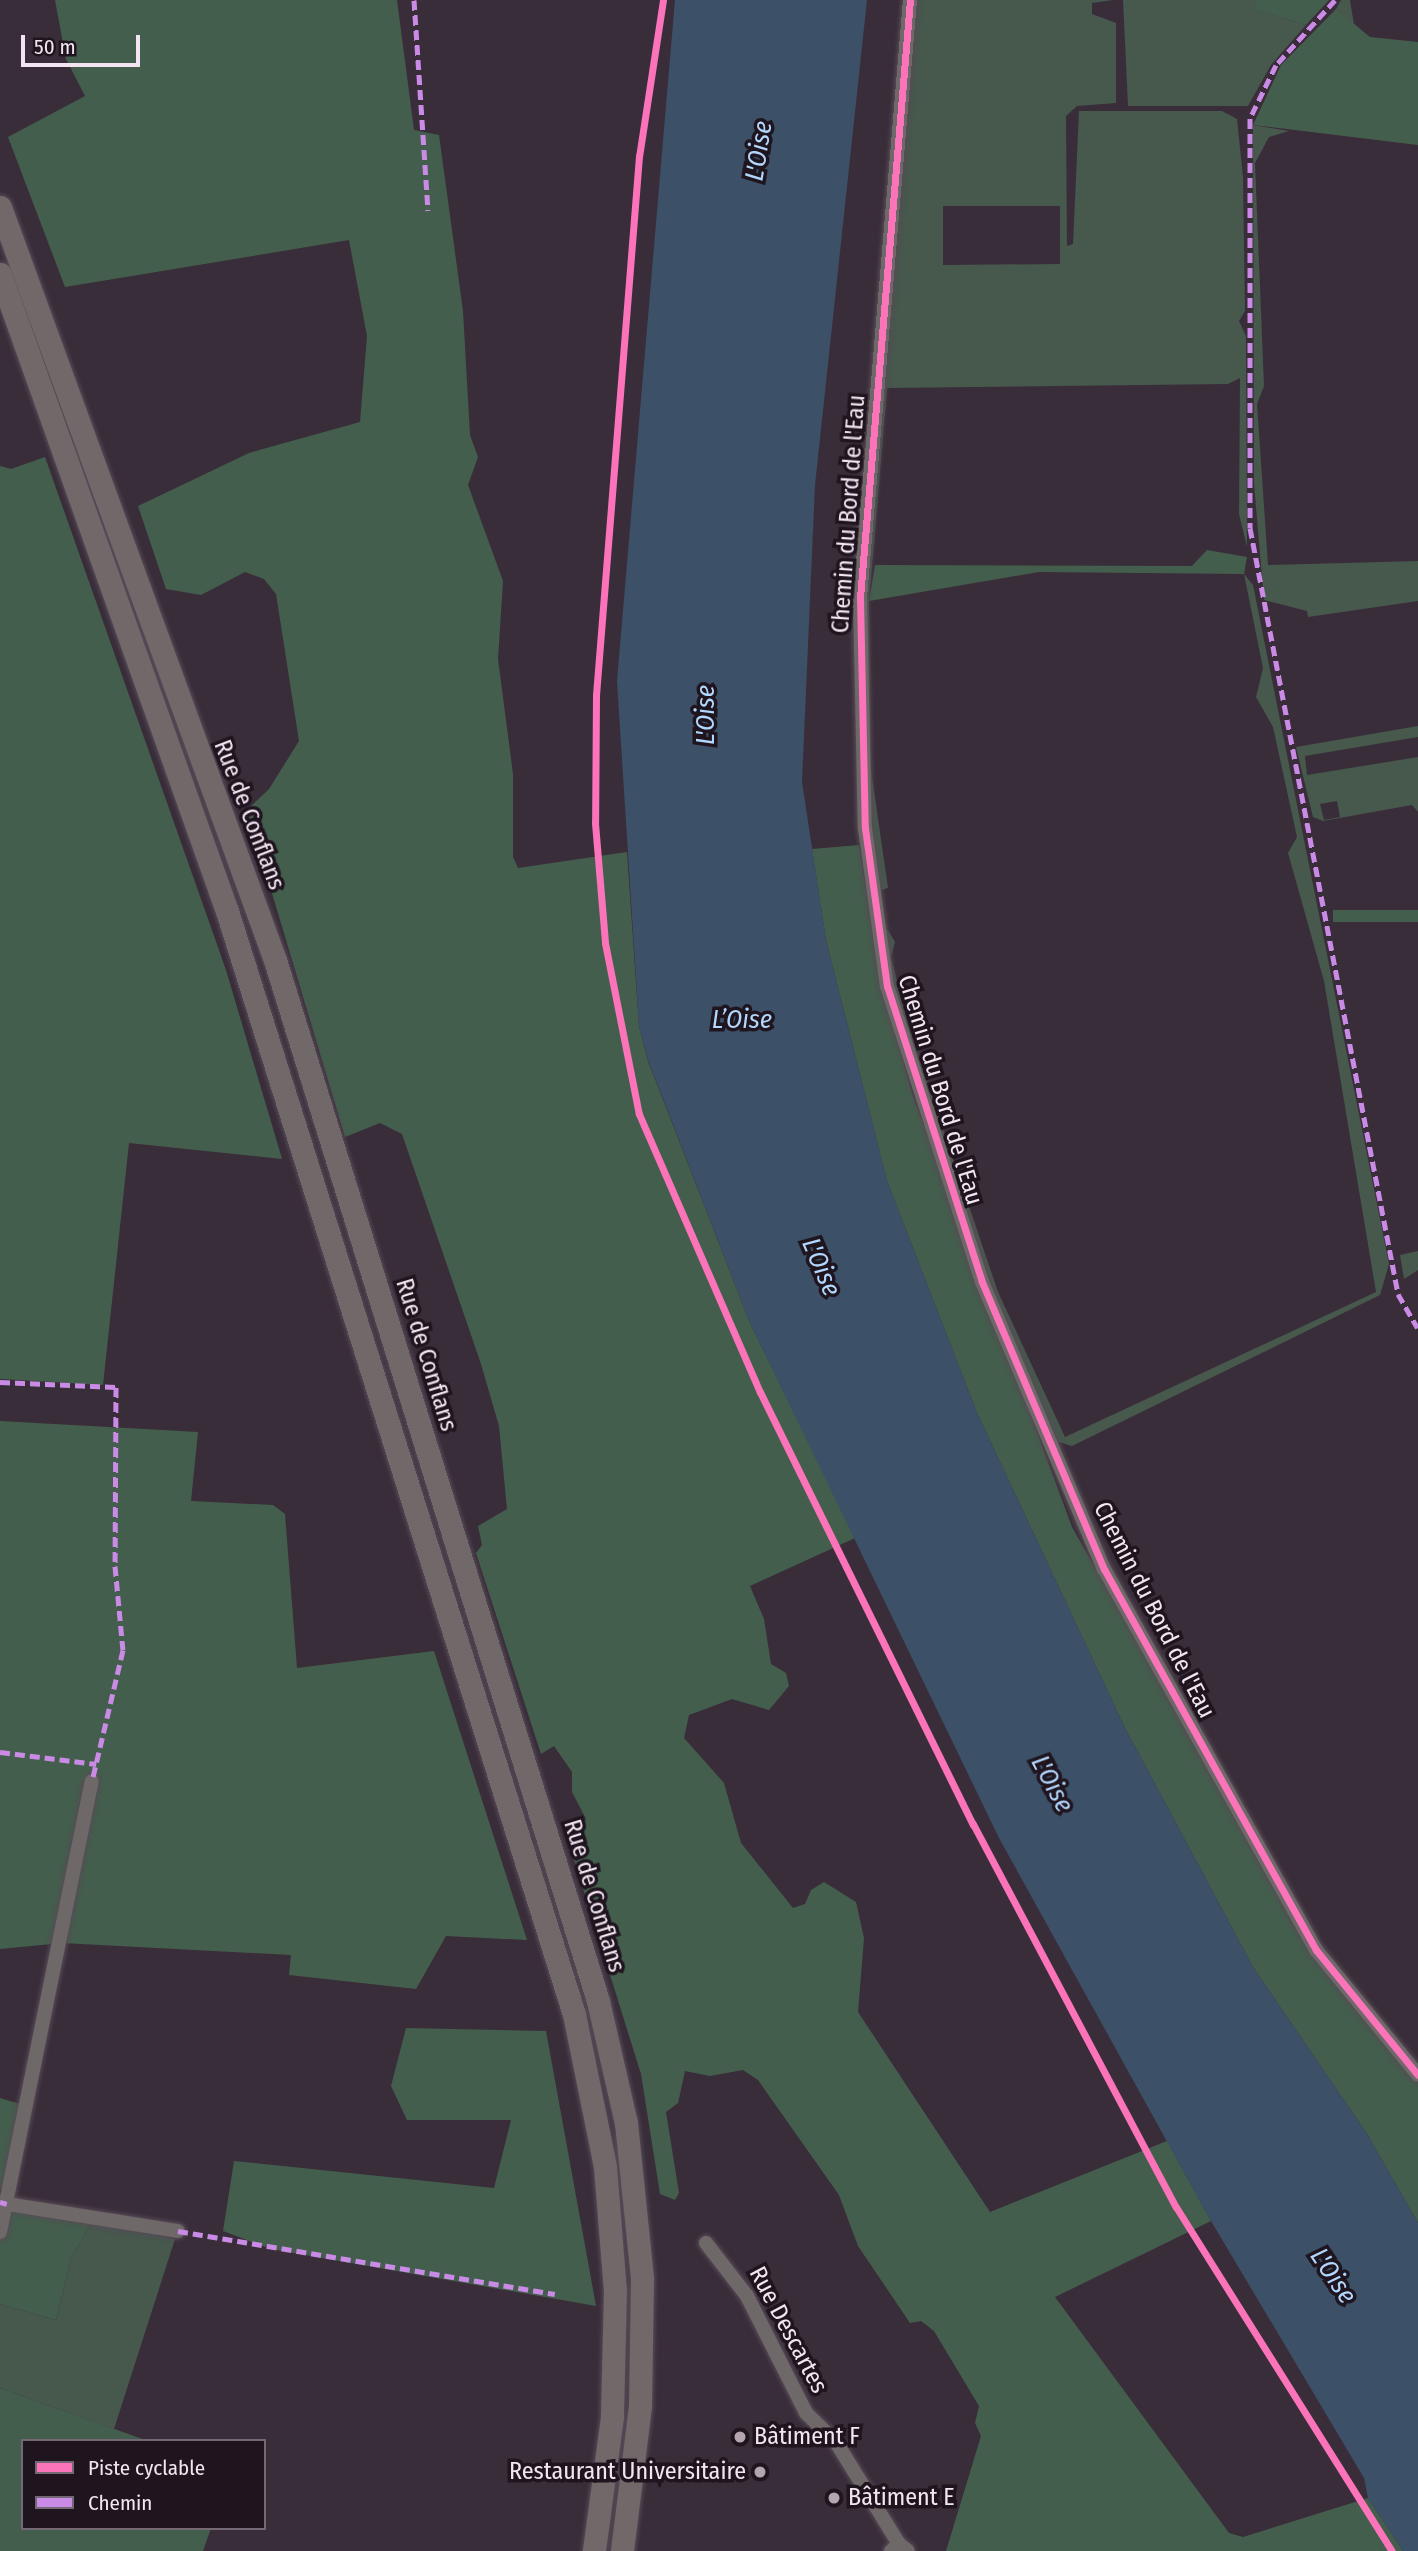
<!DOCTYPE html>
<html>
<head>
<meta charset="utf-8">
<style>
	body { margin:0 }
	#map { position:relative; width:1418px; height:2551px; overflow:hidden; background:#3a2d3a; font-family:"Fira Sans Condensed",sans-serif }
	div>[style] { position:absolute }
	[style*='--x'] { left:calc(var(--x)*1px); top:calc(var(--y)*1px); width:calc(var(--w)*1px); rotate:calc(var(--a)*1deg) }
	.green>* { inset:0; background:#47584d }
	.forest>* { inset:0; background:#445e4d; transform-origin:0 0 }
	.water>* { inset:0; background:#3c5068 }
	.roads { filter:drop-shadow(0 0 2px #574b57) drop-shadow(0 0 2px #574b57) }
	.street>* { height:14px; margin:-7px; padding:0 7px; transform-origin:7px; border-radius:7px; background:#6f6868 }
	.primary>* { height:23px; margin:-11.5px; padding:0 11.5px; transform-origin:11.5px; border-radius:11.5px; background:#71686a }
	.quiet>* { height:5px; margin-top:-2.5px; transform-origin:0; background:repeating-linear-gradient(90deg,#ca8be6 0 10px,transparent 0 15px) }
	.cycleway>* { height:7px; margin:-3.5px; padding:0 3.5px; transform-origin:3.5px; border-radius:3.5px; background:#fb73b8 }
	.dots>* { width:19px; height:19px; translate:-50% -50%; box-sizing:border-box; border:4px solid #1f151f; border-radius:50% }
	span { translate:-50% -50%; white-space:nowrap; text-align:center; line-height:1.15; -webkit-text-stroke:7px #1f151f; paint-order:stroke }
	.street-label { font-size:24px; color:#f4e5f3 }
	.poi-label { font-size:24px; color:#f4e5f3 }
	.left { translate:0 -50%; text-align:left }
	.right { translate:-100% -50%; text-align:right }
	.water-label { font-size:26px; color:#b3d6fd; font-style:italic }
	.legend { position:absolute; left:21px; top:2439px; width:245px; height:91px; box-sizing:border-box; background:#1f151f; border:2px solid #746874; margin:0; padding:9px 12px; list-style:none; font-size:21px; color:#f4e5f3 }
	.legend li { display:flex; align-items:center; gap:14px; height:35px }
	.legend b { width:35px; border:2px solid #746874 }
	.scale { position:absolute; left:21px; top:35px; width:119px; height:32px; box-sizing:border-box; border:4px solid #f4e5f3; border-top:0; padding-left:9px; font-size:21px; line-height:24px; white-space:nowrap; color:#f4e5f3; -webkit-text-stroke:5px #1f151f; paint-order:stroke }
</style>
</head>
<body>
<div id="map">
	<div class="green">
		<div style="clip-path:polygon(evenodd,915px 0,1113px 0,1092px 3px,1092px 14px,1116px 23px,1116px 103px,1077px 106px,1066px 116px,1067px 246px,1073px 244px,1079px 111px,1222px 111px,1237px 119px,1243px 177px,1245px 311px,1239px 321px,1246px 336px,1247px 547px,1239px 514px,1240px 378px,1228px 384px,887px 388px,869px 601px,871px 770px,888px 888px,878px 891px,884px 924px,895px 942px,891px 957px,908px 1026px,998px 1292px,1065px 1437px,1376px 1292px,1324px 981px,1288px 853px,1297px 837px,1273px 727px,1256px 697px,1263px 668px,1244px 574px,1253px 585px,1389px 1264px,1380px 1295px,1072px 1446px,1055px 1441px,1006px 1331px,903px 1027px,874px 885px,863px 644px,915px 0,943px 206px,1060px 206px,1060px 264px,943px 265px,943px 206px)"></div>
		<div style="clip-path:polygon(1123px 0,1256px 0,1256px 9px,1306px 25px,1271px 65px,1248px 106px,1128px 106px)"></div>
		<div style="clip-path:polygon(1341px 0,1350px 0,1354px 25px,1336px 9px)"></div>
		<div style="clip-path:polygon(1253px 125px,1289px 131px,1269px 137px,1255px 163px,1264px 386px,1257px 404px,1268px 565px,1418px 561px,1418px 601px,1308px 617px,1307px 611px,1264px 600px,1254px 484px)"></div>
		<div style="clip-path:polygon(evenodd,1418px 726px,1418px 737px,1305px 756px,1307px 775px,1418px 757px,1418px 812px,1412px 805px,1323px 821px,1313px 817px,1296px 747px,1418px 726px,1337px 801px,1340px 817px,1324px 820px,1320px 804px,1337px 801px)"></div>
		<div style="clip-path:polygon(1418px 1251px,1418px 1270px,1404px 1279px,1400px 1255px)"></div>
		<div style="clip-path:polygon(91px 2222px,175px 2239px,114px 2429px,0 2388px,0 2304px,56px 2320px,71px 2259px)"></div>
	</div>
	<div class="forest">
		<div style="clip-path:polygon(55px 0,397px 0,414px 130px,439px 135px,463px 311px,470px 435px,478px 457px,468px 485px,503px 581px,498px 659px,513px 774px,513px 857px,518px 868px,627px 852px,639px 1026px,648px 1061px,750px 1323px,855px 1538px,750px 1586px,764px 1619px,771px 1664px,786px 1673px,789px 1686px,769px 1710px,732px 1699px,689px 1715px,684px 1738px,724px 1783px,741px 1843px,793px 1908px,805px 1904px,811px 1890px,824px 1882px,856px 1902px,864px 1938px,858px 2012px,990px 2212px,1167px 2141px,1211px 2221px,1055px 2297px,1229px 2533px,1243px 2537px,1368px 2498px,1403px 2551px,946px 2551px,981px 2436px,975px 2423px,979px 2406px,934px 2331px,921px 2321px,910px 2323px,858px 2246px,839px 2195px,758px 2080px,743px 2070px,710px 2076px,685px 2071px,678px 2103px,666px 2112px,679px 2193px,675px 2200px,660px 2194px,641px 2074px,572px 1853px,571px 1837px,586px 1819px,572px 1792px,572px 1772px,554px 1746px,541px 1754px,476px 1553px,482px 1545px,478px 1526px,507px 1509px,499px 1426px,481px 1364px,402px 1134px,380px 1123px,345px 1137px,247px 810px,269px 789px,299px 741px,276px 594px,264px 579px,245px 572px,201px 595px,166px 589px,138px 506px,249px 453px,360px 422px,367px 336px,349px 240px,65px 287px,8px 137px,85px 96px,66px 59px)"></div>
		<div style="clip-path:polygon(1256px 0,1329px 0,1306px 25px,1255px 9px)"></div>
		<div style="clip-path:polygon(1336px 9px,1370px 37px,1418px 42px,1418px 145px,1253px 125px,1281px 65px)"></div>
		<div style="clip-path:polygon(45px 457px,226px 970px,282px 1159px,129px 1143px,103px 1385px,0 1379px,0 466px,11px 469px)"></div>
		<div style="clip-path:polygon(1207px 550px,1247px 557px,1244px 574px,1039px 572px,869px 601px,875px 565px,1192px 566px)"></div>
		<div style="clip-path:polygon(859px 845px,880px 979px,913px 1096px,1072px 1527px,1312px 1952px,1418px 2083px,1418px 2223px,1367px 2134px,1253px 1967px,1124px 1726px,977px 1413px,887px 1181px,826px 940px,812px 849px)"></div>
		<div style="left:1418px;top:910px;width:12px;height:85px;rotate:90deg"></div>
		<div style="clip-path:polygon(0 1421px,198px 1432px,191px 1501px,273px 1505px,285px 1514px,297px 1668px,434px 1651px,527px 1940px,446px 1936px,416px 1989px,289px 1975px,291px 1955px,62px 1943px,0 1949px)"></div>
		<div style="clip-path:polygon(406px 2028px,546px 2031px,596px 2306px,271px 2249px,223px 2231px,234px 2161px,494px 2188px,511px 2120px,407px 2120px,391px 2086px)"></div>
		<div style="clip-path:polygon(0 2098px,30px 2107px,0 2191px)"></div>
		<div style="clip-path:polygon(9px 2206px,91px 2222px,71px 2259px,56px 2320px,0 2304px,0 2235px)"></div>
		<div style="clip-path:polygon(0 2388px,148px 2441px,23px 2441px,23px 2528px,211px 2528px,203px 2551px,0 2551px)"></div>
	</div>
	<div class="water">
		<div style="clip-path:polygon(675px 0,867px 0,815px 485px,802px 782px,826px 940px,887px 1181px,977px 1413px,1124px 1726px,1253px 1967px,1367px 2134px,1418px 2223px,1418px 2551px,1403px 2551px,1368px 2498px,1364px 2478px,1211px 2221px,999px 1838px,750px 1323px,648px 1060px,639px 1026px,617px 681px)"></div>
	</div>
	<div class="roads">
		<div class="street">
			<div style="--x:910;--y:0;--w:600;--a:94.78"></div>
			<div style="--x:860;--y:598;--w:230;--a:88.8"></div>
			<div style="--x:865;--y:828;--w:160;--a:82.1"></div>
			<div style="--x:887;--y:986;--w:311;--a:72.2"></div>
			<div style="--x:982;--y:1282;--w:312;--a:67"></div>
			<div style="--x:1104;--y:1569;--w:436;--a:60.9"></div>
			<div style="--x:1316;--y:1950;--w:161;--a:50.8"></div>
			<div style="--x:7;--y:2204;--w:173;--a:9"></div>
			<div style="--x:0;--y:2232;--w:460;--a:-78.5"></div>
			<div style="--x:706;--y:2243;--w:67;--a:52.3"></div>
			<div style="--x:747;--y:2296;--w:131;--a:63.2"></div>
			<div style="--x:806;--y:2413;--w:42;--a:44"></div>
			<div style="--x:836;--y:2442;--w:120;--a:58.3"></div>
			<div style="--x:891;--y:2551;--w:11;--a:-41"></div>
			<div style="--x:899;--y:2544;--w:11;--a:38"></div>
		</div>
		<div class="primary">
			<div style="--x:0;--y:207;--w:802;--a:69.94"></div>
			<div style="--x:275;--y:960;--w:1090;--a:72.76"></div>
			<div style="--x:598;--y:2001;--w:125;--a:77.1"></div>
			<div style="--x:626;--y:2123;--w:157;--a:84.1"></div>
			<div style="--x:642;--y:2279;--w:127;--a:90.9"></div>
			<div style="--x:640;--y:2406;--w:146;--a:97.1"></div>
			<div style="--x:0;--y:274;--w:676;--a:70.39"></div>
			<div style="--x:227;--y:911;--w:1156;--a:72.54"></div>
			<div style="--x:574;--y:2014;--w:156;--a:78.5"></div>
			<div style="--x:605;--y:2167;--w:124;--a:85.4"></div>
			<div style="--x:615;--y:2291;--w:126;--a:91.4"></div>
			<div style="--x:612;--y:2417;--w:135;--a:97.7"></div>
		</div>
	</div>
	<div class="quiet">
		<div style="--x:414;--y:0;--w:211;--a:86.2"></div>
		<div style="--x:1335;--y:0;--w:88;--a:132.2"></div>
		<div style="--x:1276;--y:65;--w:59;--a:116.1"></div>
		<div style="--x:1250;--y:118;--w:410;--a:90"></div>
		<div style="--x:1250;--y:528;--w:780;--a:79.06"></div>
		<div style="--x:1398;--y:1294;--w:39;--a:60"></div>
		<div style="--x:0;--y:1382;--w:116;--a:2.5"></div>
		<div style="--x:116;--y:1387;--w:179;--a:90.3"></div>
		<div style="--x:115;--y:1566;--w:84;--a:84.6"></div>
		<div style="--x:123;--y:1650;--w:135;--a:103.3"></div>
		<div style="--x:0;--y:1752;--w:97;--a:7.1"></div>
		<div style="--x:0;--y:2202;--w:7;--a:16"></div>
		<div style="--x:178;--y:2231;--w:382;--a:9.5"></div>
	</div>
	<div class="cycleway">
		<div style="--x:663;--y:0;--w:158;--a:98.7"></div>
		<div style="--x:639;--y:156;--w:541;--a:94.56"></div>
		<div style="--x:596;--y:695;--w:128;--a:90.4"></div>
		<div style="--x:595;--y:823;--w:120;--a:85.2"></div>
		<div style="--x:605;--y:943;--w:174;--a:78.8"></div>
		<div style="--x:639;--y:1114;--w:303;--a:66.5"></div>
		<div style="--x:760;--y:1392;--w:482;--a:63.8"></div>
		<div style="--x:973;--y:1824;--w:433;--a:62.1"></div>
		<div style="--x:1176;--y:2207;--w:406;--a:57.9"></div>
		<div style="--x:910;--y:0;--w:600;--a:94.78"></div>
		<div style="--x:860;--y:598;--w:230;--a:88.8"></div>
		<div style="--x:865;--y:828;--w:160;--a:82.1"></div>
		<div style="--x:887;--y:986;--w:311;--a:72.2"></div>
		<div style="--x:982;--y:1282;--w:312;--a:67"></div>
		<div style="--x:1104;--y:1569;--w:436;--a:60.9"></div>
		<div style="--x:1316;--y:1950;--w:161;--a:50.8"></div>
	</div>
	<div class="dots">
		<div style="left:740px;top:2437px;background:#b3a5b2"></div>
		<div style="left:760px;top:2472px;background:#b3a5b2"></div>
		<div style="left:834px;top:2498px;background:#b3a5b2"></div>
	</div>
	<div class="street-label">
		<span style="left:849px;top:514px;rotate:-86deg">Chemin du Bord de l'Eau</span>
		<span style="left:249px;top:815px;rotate:69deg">Rue de Conflans</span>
		<span style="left:940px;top:1090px;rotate:73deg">Chemin du Bord de l'Eau</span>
		<span style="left:426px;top:1355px;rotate:73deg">Rue de Conflans</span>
		<span style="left:1154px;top:1610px;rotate:63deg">Chemin du Bord de l'Eau</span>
		<span style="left:594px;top:1896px;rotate:73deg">Rue de Conflans</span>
		<span style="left:788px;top:2330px;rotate:62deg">Rue Descartes</span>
	</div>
	<div class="poi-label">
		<span class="left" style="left:754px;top:2437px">Bâtiment F</span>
		<span class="right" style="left:746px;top:2472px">Restaurant Universitaire</span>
		<span class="left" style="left:848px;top:2498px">Bâtiment E</span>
	</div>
	<div class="water-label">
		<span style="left:759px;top:151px;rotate:-81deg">L'Oise</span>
		<span style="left:706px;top:715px;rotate:-90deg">L'Oise</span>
		<span style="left:742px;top:1020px">L’Oise</span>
		<span style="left:821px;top:1267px;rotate:67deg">L'Oise</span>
		<span style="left:1052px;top:1784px;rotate:62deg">L'Oise</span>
		<span style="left:1333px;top:2276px;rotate:56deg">L'Oise</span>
	</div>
	<ul class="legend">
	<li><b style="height:9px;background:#fb73b8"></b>Piste cyclable</li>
	<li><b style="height:9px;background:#ca8be6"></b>Chemin</li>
	</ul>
	<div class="scale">50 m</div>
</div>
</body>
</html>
